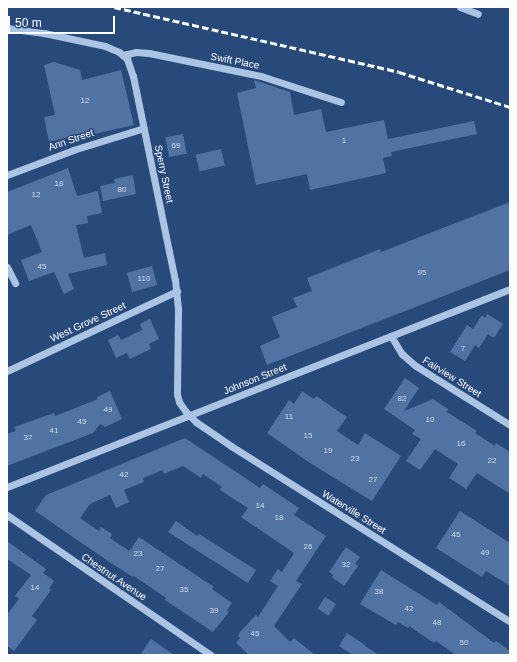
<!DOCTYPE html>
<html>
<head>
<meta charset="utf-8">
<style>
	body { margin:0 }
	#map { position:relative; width:517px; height:662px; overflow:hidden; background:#284a7b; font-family:Arial,sans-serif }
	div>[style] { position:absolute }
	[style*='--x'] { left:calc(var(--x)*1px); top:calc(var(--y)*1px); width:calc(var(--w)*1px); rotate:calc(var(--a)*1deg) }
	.building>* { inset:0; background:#5073a4; transform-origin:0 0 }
	.minor>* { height:7px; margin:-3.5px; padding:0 3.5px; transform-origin:3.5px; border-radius:3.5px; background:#acc4e4 }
	.rail>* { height:3px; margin-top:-1.5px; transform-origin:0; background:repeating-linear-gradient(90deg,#fff 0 7px,transparent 0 10px) }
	span { translate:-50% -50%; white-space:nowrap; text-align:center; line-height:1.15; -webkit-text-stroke:3px #284a7b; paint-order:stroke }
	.number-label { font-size:8px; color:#d3dce8 }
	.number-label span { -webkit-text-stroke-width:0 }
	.street-label { font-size:10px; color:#fff }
	.frame { position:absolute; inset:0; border:8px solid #fff; pointer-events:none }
	.scale { position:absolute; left:8px; top:16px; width:107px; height:18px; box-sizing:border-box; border:2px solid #fff; border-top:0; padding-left:5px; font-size:12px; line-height:14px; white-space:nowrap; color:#fff; -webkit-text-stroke:3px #284a7b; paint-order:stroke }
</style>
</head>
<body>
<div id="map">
	<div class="building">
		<div style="clip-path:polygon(54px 62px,80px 70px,82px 80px,121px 70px,134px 125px,90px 135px,89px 132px,49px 142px,44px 117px,55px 115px,44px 65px)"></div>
		<div style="clip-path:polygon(254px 80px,290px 92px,294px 115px,321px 109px,326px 132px,384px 120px,388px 139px,474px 121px,477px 134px,391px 152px,392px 156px,383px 158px,386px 173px,310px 190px,307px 174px,256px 185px,237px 93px,256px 88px)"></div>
		<div style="left:183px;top:134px;width:20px;height:18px;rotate:79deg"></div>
		<div style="left:221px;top:149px;width:17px;height:26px;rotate:77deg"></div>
		<div style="clip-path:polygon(68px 168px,77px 196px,98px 191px,102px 213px,87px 216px,88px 223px,76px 225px,84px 258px,105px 253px,107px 265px,68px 274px,74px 289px,64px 294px,54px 272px,29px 281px,21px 260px,42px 252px,31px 225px,7px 235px,7px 192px)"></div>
		<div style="clip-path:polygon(133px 175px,136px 194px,103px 201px,100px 186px,115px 183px,114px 179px)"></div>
		<div style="clip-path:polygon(510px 202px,510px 270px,267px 365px,260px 346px,280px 337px,272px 317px,297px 307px,293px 298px,312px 291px,307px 278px,380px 249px,381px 252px)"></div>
		<div style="left:152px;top:266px;width:20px;height:26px;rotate:75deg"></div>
		<div style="clip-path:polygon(487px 314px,503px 324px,494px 338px,488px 334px,479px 348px,475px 345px,465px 361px,450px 352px,467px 325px,473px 329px,482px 315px,485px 318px)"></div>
		<div style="clip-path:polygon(150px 319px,159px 339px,149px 344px,151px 349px,130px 359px,127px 353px,116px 358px,108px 340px,118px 335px,121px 340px,142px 330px,140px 324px)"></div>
		<div style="clip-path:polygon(405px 378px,419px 388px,404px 411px,433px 399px,448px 409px,447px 412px,477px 431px,475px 433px,495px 446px,496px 443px,510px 452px,510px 494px,477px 473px,466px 489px,449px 478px,458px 464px,435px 449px,420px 470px,406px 461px,421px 439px,412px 434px,415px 430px,384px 409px)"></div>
		<div style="clip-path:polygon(110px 391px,122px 419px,105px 427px,100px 424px,93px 433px,7px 466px,7px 434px,16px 431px,14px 427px,54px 413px,55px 416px,98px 399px,97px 397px)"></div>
		<div style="clip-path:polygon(302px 391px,314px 399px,316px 396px,347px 417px,337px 431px,358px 445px,365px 433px,401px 456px,372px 501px,310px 463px,267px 433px,289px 400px,294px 404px)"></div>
		<div style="clip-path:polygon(185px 438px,260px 488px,263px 484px,299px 508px,294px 515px,326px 536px,296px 581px,302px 584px,274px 626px,290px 642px,294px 638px,315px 655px,249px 655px,236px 643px,240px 638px,238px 636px,240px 632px,256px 615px,258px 617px,278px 586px,270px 581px,278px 569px,282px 572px,294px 553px,241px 517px,248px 508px,220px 490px,222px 487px,203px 474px,201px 478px,183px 466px,164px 474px,163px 470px,143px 478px,144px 482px,124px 490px,129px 502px,116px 508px,110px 495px,90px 504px,80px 518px,99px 531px,101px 527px,112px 534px,110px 538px,129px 551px,131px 548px,133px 549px,132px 547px,139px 537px,214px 587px,212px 589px,232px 603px,227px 610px,229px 612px,213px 632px,165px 600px,166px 598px,134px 576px,133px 577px,108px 561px,35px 511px,46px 495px)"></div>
		<div style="clip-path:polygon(460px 511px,510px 543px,510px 586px,486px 571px,482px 577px,436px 548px)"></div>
		<div style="clip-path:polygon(176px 521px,197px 536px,199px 534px,256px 570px,248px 583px,168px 532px)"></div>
		<div style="clip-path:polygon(7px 541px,46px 569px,43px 573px,54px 581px,49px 589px,51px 590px,32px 616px,37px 620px,14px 651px,7px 646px,7px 615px,19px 599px,15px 596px,31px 575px,7px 559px)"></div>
		<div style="clip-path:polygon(346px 547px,360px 557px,355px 564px,358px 566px,344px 586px,332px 577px,333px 575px,329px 572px)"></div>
		<div style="clip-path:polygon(381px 570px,437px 605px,439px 602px,494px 643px,496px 641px,510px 651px,510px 655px,456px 655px,436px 641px,434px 643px,409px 626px,408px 628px,398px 622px,396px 625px,360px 604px)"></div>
		<div style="left:325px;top:597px;width:13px;height:14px;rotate:32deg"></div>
		<div style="clip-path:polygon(347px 633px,365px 645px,365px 646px,379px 655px,353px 655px,339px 646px)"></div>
		<div style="clip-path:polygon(151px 639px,174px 655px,140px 655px)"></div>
	</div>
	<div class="minor">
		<div style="--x:460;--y:7;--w:19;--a:21"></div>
		<div style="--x:7;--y:28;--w:37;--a:8"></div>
		<div style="--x:44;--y:33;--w:62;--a:12"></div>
		<div style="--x:105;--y:46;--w:15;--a:23"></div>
		<div style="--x:119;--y:52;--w:11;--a:41"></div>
		<div style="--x:127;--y:59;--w:18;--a:71"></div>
		<div style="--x:133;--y:76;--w:208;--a:78.4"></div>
		<div style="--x:175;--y:280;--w:30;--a:84"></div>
		<div style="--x:178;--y:310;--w:84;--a:90.7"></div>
		<div style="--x:177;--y:394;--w:8;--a:76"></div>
		<div style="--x:179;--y:402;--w:12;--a:55"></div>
		<div style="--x:186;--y:412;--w:14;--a:45"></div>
		<div style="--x:196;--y:422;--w:42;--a:34.4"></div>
		<div style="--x:231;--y:446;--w:330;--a:32.2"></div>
		<div style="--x:123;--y:55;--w:13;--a:-13"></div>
		<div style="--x:136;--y:52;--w:13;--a:4"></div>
		<div style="--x:149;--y:53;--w:114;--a:11.6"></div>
		<div style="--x:261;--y:76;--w:84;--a:18"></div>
		<div style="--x:7;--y:175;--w:71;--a:-20.7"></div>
		<div style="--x:73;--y:150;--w:74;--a:-17.2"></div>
		<div style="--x:7;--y:267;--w:18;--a:63"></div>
		<div style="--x:391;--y:336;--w:21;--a:59"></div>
		<div style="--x:402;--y:354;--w:18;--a:41"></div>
		<div style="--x:416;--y:366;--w:111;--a:32.1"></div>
		<div style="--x:7;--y:371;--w:188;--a:-25.2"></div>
		<div style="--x:7;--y:487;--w:541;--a:-21.49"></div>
		<div style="--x:7;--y:515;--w:247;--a:34.5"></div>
	</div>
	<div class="rail">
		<div style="--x:114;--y:7;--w:292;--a:12.8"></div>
		<div style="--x:399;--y:72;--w:116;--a:17.5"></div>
	</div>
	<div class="number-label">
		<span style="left:85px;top:101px">12</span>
		<span style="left:344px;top:141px">1</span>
		<span style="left:176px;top:146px">69</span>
		<span style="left:59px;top:184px">18</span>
		<span style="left:122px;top:190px">80</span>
		<span style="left:36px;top:195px">12</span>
		<span style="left:42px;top:267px">45</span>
		<span style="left:422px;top:273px">95</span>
		<span style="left:144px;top:279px">110</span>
		<span style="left:463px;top:349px">7</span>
		<span style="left:402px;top:399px">82</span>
		<span style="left:108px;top:410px">49</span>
		<span style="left:289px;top:417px">11</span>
		<span style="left:430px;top:420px">10</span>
		<span style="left:82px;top:422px">45</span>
		<span style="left:54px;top:431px">41</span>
		<span style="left:308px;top:436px">15</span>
		<span style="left:28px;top:438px">37</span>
		<span style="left:461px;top:444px">16</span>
		<span style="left:328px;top:451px">19</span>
		<span style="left:355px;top:459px">23</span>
		<span style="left:492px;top:461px">22</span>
		<span style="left:124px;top:475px">42</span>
		<span style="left:373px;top:480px">27</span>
		<span style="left:260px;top:506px">14</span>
		<span style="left:279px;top:518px">18</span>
		<span style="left:456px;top:535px">45</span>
		<span style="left:308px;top:547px">26</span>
		<span style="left:485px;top:553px">49</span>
		<span style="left:138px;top:554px">23</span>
		<span style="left:346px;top:565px">32</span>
		<span style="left:160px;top:569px">27</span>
		<span style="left:35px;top:588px">14</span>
		<span style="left:184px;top:590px">35</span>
		<span style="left:379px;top:592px">38</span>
		<span style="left:409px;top:609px">42</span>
		<span style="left:214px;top:611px">39</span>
		<span style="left:437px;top:623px">48</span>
		<span style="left:255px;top:634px">45</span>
		<span style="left:464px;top:643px">50</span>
	</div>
	<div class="street-label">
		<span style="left:235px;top:61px;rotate:11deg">Swift Place</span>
		<span style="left:71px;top:140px;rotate:-19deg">Ann Street</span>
		<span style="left:164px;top:174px;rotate:78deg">Sperry Street</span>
		<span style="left:88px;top:322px;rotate:-25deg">West Grove Street</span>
		<span style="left:452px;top:377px;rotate:32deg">Fairview Street</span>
		<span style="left:255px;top:379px;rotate:-22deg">Johnson Street</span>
		<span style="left:354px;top:512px;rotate:32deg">Waterville Street</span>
		<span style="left:114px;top:577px;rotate:34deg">Chestnut Avenue</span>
	</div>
	<div class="frame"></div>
	<div class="scale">50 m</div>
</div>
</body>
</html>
